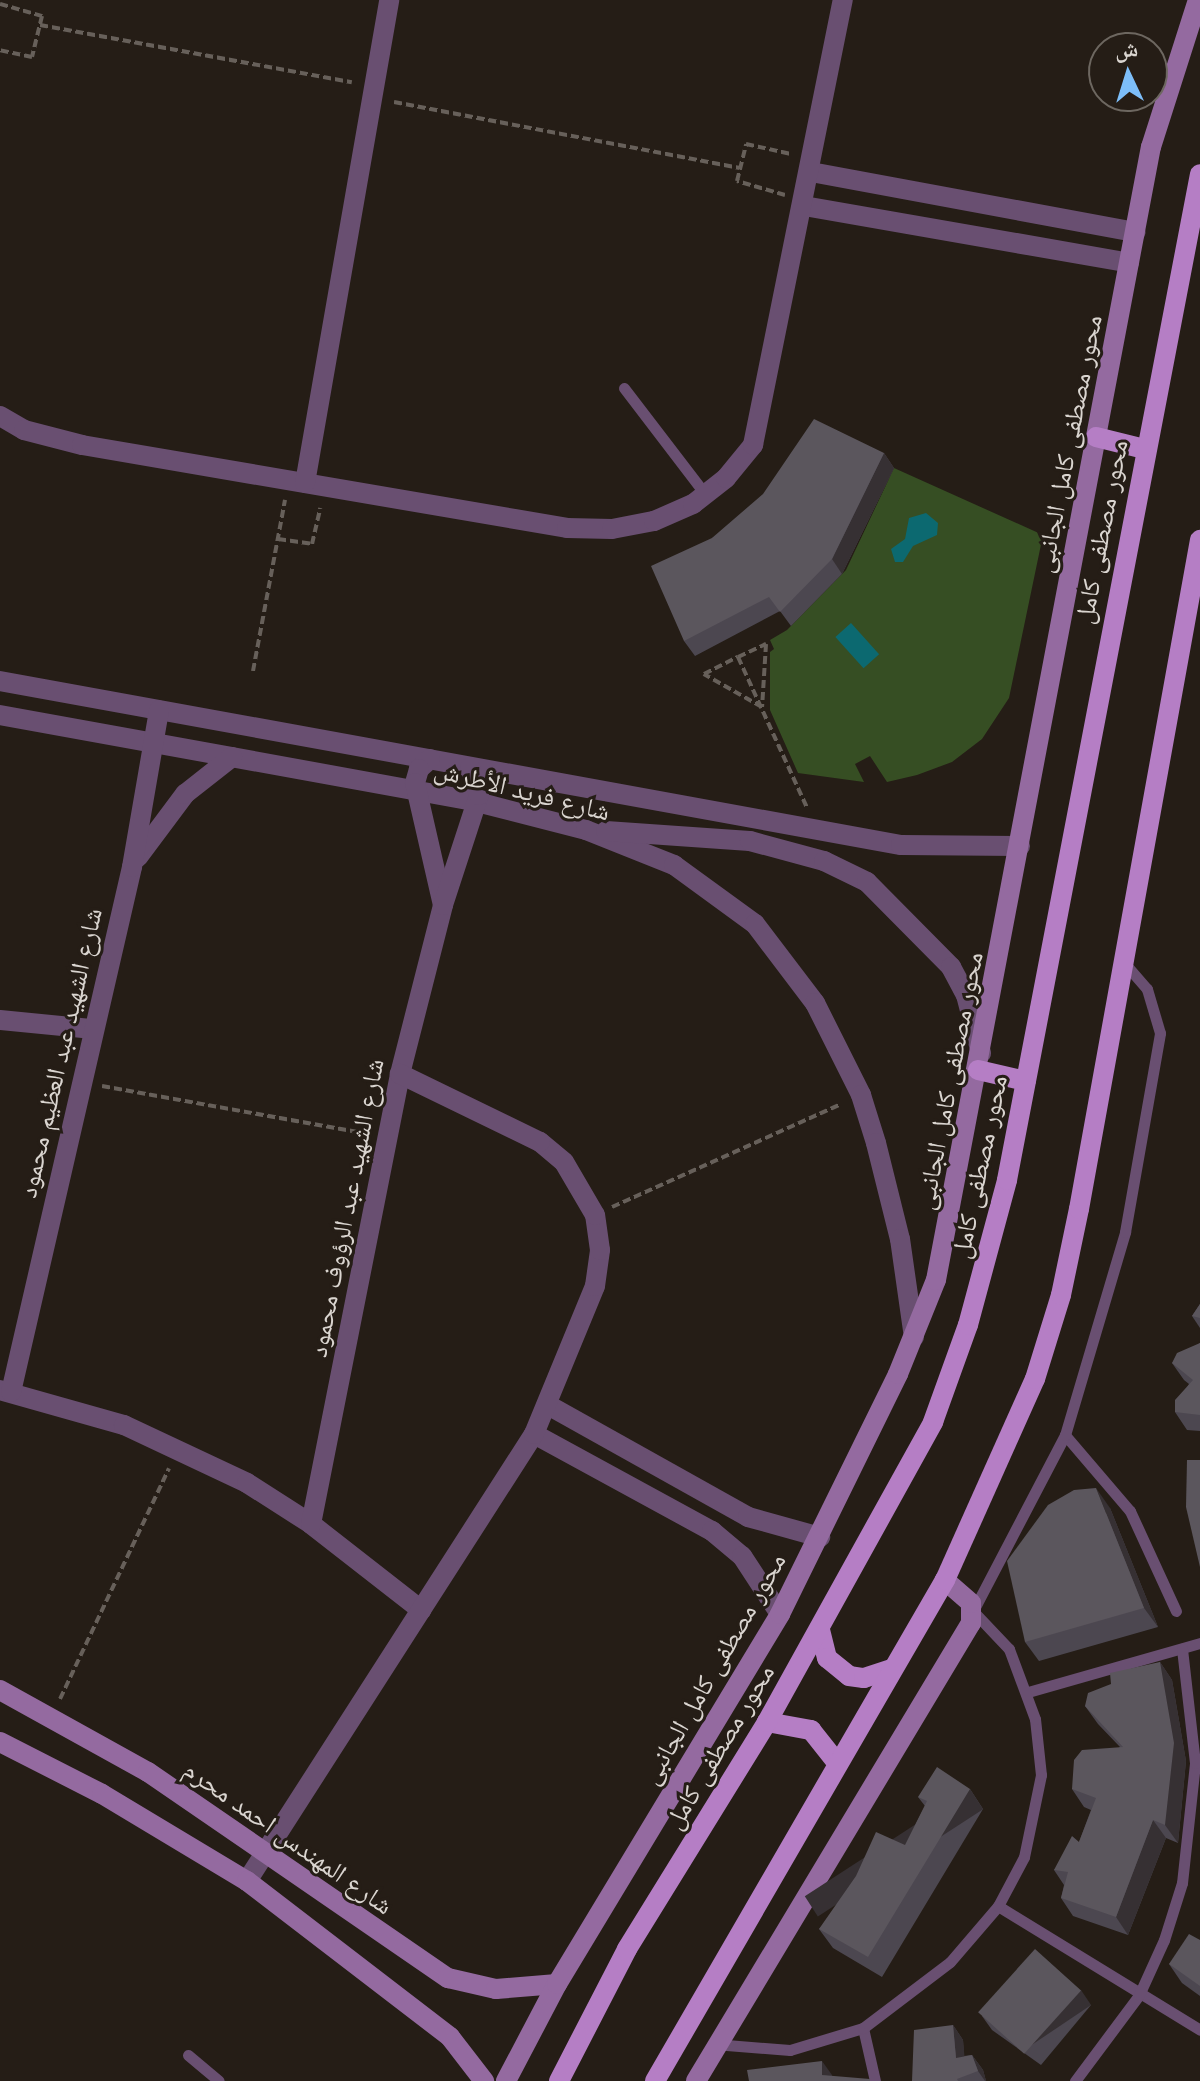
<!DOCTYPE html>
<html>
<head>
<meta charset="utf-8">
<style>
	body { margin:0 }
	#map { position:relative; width:1200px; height:2081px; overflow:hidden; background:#251d16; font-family:Helvetica,"Noto Naskh Arabic",sans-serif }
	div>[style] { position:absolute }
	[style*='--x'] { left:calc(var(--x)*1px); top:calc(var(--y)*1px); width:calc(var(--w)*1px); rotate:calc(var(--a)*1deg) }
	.green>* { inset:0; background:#364e23 }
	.water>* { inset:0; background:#0c6970; transform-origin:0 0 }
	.path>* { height:4px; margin-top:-2px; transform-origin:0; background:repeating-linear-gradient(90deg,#67605a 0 8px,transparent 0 12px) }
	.lane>* { height:11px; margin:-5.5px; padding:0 5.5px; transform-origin:5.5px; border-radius:5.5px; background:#694f71 }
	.street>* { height:20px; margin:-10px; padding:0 10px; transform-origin:10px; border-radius:10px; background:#694f71 }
	.secondary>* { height:20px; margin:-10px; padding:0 10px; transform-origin:10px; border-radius:10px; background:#946aa0 }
	.primary>* { height:20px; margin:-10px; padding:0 10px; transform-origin:10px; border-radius:10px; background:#b57ec5 }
	.wall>* { inset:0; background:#4c4750 }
	.shaded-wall>* { inset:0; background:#363033; transform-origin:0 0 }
	.building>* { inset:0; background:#5b565d; transform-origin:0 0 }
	span { translate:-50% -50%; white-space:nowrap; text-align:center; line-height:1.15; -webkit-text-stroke:6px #251d16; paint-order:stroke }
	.street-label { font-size:26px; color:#dad5d0 }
	.north { position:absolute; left:1088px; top:32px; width:80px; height:80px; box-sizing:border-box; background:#251d16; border:2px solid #6d6760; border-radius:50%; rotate:356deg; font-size:22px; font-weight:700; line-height:32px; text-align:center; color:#dad5d0 }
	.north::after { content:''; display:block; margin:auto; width:28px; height:36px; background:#7dbef9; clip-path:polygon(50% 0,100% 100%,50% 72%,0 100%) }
</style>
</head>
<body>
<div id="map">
	<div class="green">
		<div style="clip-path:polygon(894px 468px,1043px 535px,1009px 698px,982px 739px,952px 762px,917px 775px,887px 782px,870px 756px,855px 764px,864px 782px,798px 773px,770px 710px,770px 652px,774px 649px,770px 640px,787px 630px,846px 570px)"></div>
	</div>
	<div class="water">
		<div style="clip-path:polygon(926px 513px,938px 523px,937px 535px,913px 546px,903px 562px,895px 562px,891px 549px,905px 539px,909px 518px)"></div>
		<div style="left:851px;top:623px;width:42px;height:21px;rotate:48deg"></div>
	</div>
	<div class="path">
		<div style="--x:0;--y:4;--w:44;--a:15.9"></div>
		<div style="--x:42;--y:16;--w:42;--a:103.7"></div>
		<div style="--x:32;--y:57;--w:33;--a:-168"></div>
		<div style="--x:40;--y:25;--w:317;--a:10.4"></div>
		<div style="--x:394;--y:102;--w:352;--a:10.8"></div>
		<div style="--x:785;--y:195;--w:50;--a:-163.7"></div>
		<div style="--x:737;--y:181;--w:38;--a:-76"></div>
		<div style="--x:746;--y:144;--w:46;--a:12.5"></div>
		<div style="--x:278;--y:539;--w:34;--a:8"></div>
		<div style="--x:312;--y:544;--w:37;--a:-77"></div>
		<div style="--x:766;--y:644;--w:63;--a:93.6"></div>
		<div style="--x:762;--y:707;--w:67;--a:-150.4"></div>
		<div style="--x:704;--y:674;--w:38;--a:-27"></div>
		<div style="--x:738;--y:657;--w:31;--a:-25"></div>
		<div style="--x:738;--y:657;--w:166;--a:65.4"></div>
		<div style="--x:253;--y:671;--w:174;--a:-79.4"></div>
		<div style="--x:102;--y:1086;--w:271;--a:10.2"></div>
		<div style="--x:612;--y:1207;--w:251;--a:-24.2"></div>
		<div style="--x:60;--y:1699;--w:255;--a:-64.7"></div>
	</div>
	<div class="lane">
		<div style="--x:624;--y:388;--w:133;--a:52.6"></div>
		<div style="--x:1065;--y:1435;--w:100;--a:49.5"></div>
		<div style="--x:1130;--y:1511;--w:110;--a:65.3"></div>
		<div style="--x:1028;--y:1692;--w:179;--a:-15.9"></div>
		<div style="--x:998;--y:1906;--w:237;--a:31.5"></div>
		<div style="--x:863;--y:2028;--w:54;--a:77.2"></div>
		<div style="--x:714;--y:2044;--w:76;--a:4.5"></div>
		<div style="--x:790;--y:2050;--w:76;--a:-16.8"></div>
		<div style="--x:863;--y:2028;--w:109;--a:-37.2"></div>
		<div style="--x:950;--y:1962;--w:74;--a:-49.4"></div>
		<div style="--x:998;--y:1906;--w:55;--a:-62"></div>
		<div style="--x:1024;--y:1857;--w:84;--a:-78.3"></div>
		<div style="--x:1041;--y:1775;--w:56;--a:-96.1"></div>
		<div style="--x:1035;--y:1719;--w:75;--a:-110.4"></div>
		<div style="--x:1009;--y:1649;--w:52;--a:-133.5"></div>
		<div style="--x:973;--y:1611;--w:199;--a:-62.4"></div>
		<div style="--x:1065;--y:1435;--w:212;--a:-73.5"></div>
		<div style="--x:1125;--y:1232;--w:202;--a:-80"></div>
		<div style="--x:1160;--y:1033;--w:46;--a:-106.5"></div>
		<div style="--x:1147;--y:989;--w:35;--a:-131"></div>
		<div style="--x:188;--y:2055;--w:40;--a:40"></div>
		<div style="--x:1075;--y:2081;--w:107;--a:-53.3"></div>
		<div style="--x:1139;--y:1995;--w:60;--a:-65.6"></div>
		<div style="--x:1164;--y:1940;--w:60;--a:-72.5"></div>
		<div style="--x:1182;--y:1883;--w:121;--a:-83.8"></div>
		<div style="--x:1195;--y:1763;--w:115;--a:-96.5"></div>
	</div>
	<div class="street">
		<div style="--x:811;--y:172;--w:330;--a:10.5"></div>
		<div style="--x:804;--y:206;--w:330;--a:9.9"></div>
		<div style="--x:0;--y:416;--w:28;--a:30"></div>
		<div style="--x:24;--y:430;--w:60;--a:14.5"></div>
		<div style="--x:82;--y:445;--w:492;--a:9.7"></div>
		<div style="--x:567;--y:528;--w:45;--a:1.3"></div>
		<div style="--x:612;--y:529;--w:43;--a:-10.8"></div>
		<div style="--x:654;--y:521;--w:43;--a:-23.6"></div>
		<div style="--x:693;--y:504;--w:42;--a:-38.2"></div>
		<div style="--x:726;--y:478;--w:43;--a:-50.7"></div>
		<div style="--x:753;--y:445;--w:454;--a:-78.6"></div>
		<div style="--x:305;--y:483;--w:490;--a:-80.1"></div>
		<div style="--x:0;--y:681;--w:916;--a:10.32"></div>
		<div style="--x:901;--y:845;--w:119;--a:0.5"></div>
		<div style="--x:0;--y:715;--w:485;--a:10.3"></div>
		<div style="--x:477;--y:802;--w:113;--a:14.4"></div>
		<div style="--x:586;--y:830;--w:95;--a:21.7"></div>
		<div style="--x:674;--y:865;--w:100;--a:36.1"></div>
		<div style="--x:755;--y:924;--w:99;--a:52.8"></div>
		<div style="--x:815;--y:1003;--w:103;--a:63.4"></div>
		<div style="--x:861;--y:1095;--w:50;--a:72.6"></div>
		<div style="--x:876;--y:1143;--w:99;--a:76"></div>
		<div style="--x:900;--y:1239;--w:99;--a:81.9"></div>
		<div style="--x:430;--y:759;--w:15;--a:138"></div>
		<div style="--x:419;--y:769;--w:15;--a:106"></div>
		<div style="--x:415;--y:783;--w:125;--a:77.1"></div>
		<div style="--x:606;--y:831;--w:144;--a:4"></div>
		<div style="--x:750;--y:841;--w:77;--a:15.1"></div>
		<div style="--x:824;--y:861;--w:48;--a:26"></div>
		<div style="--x:867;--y:882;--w:120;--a:45.3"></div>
		<div style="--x:951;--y:967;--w:32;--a:62"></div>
		<div style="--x:966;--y:995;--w:60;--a:75.5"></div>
		<div style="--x:138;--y:857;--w:79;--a:-53.3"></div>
		<div style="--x:185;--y:794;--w:60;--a:-38.2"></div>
		<div style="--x:0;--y:1020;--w:91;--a:5.6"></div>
		<div style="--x:0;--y:1390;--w:129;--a:15.8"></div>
		<div style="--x:124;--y:1425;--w:136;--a:25.2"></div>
		<div style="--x:247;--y:1483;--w:76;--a:32.6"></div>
		<div style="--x:311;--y:1524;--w:140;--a:38"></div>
		<div style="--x:11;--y:1392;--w:539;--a:-77.02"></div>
		<div style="--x:132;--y:867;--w:159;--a:-80.2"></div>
		<div style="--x:548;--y:1405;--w:229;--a:29.2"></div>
		<div style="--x:748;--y:1517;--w:75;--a:15.5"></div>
		<div style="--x:534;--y:1434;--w:203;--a:28.6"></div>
		<div style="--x:712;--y:1531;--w:39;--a:40"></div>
		<div style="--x:742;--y:1556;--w:69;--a:56.8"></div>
		<div style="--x:311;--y:1524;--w:459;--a:-78.8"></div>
		<div style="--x:400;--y:1074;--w:174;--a:-75.7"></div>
		<div style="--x:443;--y:905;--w:116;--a:-71.9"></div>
		<div style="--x:479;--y:795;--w:29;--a:-108"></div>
		<div style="--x:247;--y:1881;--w:531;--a:-57.3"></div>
		<div style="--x:534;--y:1434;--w:160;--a:-67.6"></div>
		<div style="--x:595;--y:1286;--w:36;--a:-82"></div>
		<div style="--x:600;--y:1250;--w:35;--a:-98"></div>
		<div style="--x:595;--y:1215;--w:61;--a:-120.3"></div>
		<div style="--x:564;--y:1162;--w:31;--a:-140"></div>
		<div style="--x:540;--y:1142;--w:156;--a:-154.1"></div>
	</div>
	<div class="secondary">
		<div style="--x:0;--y:1690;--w:169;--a:29"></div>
		<div style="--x:148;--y:1772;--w:364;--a:34.5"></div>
		<div style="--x:448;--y:1978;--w:49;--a:12.9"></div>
		<div style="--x:496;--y:1989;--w:61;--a:-4.7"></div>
		<div style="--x:0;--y:1742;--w:114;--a:27"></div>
		<div style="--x:102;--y:1794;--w:169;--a:31"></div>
		<div style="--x:247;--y:1881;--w:256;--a:37.5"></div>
		<div style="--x:450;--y:2037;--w:56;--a:52.3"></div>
		<div style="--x:506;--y:2081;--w:110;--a:-62.3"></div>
		<div style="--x:557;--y:1984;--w:432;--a:-58.9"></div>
		<div style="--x:780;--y:1614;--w:267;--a:-63.8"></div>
		<div style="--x:898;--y:1374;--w:101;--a:-68"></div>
		<div style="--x:936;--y:1280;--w:1153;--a:-79.26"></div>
		<div style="--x:1151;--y:147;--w:154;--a:-72.3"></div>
		<div style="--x:696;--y:2081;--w:534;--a:-59.02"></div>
		<div style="--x:971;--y:1623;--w:20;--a:-90"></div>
		<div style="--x:971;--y:1603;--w:35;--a:-139"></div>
	</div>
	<div class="primary">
		<div style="--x:1096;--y:437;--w:50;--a:13.8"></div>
		<div style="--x:978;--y:1070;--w:49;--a:12.9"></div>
		<div style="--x:820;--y:1630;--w:29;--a:76"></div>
		<div style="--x:827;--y:1658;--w:28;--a:39"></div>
		<div style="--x:849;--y:1676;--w:15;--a:8"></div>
		<div style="--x:864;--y:1678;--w:28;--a:-18"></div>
		<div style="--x:767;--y:1722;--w:45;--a:10.3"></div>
		<div style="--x:811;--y:1730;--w:43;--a:51.5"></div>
		<div style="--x:559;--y:2081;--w:148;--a:-62.7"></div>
		<div style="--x:627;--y:1949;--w:267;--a:-58.3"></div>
		<div style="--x:767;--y:1722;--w:343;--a:-61"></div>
		<div style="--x:933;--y:1422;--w:103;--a:-70.2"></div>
		<div style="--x:968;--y:1325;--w:150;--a:-74.9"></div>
		<div style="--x:1007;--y:1180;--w:1024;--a:-79.14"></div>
		<div style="--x:655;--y:2081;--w:579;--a:-59.94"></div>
		<div style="--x:945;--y:1580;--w:220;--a:-65.9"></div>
		<div style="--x:1035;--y:1379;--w:88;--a:-72.8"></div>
		<div style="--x:1061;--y:1295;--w:88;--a:-78.2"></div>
		<div style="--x:1079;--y:1209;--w:680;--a:-79.75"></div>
	</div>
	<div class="wall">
		<div style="clip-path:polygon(884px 453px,894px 468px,842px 574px,791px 626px,780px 611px,695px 656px,684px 641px,712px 538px)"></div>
		<div style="clip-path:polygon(1200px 1304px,1200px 1328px,1192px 1316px)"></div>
		<div style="clip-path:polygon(1200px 1343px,1200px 1431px,1187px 1430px,1175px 1412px,1189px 1384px,1184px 1380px,1172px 1363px)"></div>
		<div style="clip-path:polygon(1110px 1508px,1158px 1627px,1039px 1661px,1025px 1642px)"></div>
		<div style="clip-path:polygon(1160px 1662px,1172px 1680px,1186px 1761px,1178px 1843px,1166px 1838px,1128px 1935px,1073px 1916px,1061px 1898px,1064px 1885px,1054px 1870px,1079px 1842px,1091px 1810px,1084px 1807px,1072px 1789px,1120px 1747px,1098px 1724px,1085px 1706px)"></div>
		<div style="clip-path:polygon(970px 1789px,983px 1809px,882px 1977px,833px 1948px,819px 1929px,905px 1845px,925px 1806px,918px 1797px)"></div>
		<div style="clip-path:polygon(1200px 1940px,1200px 1996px,1182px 1983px,1169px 1964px)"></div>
		<div style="clip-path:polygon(1091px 2005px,1041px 2065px,992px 2030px,982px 2016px)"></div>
		<div style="clip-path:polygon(953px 2025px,963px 2040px,964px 2056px,972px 2055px,983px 2070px,986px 2081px,912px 2081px)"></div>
	</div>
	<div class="shaded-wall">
		<div style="clip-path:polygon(884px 453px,894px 468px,842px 574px,832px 559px)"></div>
		<div style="clip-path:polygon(1096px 1488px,1110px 1508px,1158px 1627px,1144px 1608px)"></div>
		<div style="clip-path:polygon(1160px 1662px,1172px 1680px,1186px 1761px,1178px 1843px,1165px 1825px)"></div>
		<div style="left:970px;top:1789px;width:24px;height:197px;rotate:57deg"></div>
		<div style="clip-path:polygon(1153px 1820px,1166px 1838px,1128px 1935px,1116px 1917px)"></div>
		<div style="left:1081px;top:1990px;width:18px;height:78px;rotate:56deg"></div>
		<div style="clip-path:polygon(953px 2025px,963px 2040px,966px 2073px,956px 2058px)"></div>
		<div style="clip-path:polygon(972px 2055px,983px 2070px,986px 2081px,985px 2081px,978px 2071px)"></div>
		<div style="clip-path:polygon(822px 2061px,832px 2075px,832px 2081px,822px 2075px)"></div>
	</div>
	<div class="building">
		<div style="clip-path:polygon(814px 419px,884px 453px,832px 559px,780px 612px,769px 597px,684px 641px,651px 566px,712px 538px,763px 494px)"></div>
		<div style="clip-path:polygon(1200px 1304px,1200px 1318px,1192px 1316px)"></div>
		<div style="clip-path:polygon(1200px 1343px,1200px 1415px,1175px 1412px,1175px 1400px,1193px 1380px,1172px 1363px,1177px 1353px)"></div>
		<div style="clip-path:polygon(1187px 1460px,1200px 1460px,1200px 1567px,1186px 1507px)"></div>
		<div style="clip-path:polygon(1096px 1488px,1144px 1608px,1025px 1642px,1007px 1561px,1048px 1505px,1074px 1490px)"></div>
		<div style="clip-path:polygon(1160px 1662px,1174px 1743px,1165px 1825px,1153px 1820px,1116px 1917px,1061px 1898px,1068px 1872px,1054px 1870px,1072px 1836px,1079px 1842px,1096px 1798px,1072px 1789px,1074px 1760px,1082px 1750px,1123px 1747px,1085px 1706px,1088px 1693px,1111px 1684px,1110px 1673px)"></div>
		<div style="clip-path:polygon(937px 1767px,970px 1789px,868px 1957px,819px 1929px,856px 1876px,876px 1832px,905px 1845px,927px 1801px,918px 1797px)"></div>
		<div style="clip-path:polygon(1189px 1934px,1200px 1940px,1200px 1986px,1169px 1964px)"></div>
		<div style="left:1035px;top:1949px;width:62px;height:85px;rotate:42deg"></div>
		<div style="clip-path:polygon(953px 2025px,956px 2058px,972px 2055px,978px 2071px,957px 2079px,958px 2081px,912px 2081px,914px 2030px)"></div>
		<div style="clip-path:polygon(822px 2061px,822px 2075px,870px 2079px,870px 2081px,749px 2081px,747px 2070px)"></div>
	</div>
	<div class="street-label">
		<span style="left:1069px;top:444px;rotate:-79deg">محور مصطفى كامل الجانبى</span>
		<span style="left:1102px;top:532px;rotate:-79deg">محور مصطفى كامل</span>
		<span style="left:522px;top:791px;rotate:14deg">شارع فريد الأطرش</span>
		<span style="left:61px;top:1053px;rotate:-77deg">شارع الشهيد عبد العظيم محمود</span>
		<span style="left:950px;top:1081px;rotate:-79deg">محور مصطفى كامل الجانبى</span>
		<span style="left:980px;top:1167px;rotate:-78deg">محور مصطفى كامل</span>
		<span style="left:347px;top:1208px;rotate:-79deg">شارع الشهيد عبد الرؤوف محمود</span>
		<span style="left:714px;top:1669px;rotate:-60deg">محور مصطفى كامل الجانبى</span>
		<span style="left:720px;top:1747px;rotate:-59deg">محور مصطفى كامل</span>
		<span style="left:288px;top:1838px;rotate:35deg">شارع المهندس احمد محرم</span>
	</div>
	<div class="north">ش</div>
</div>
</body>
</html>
